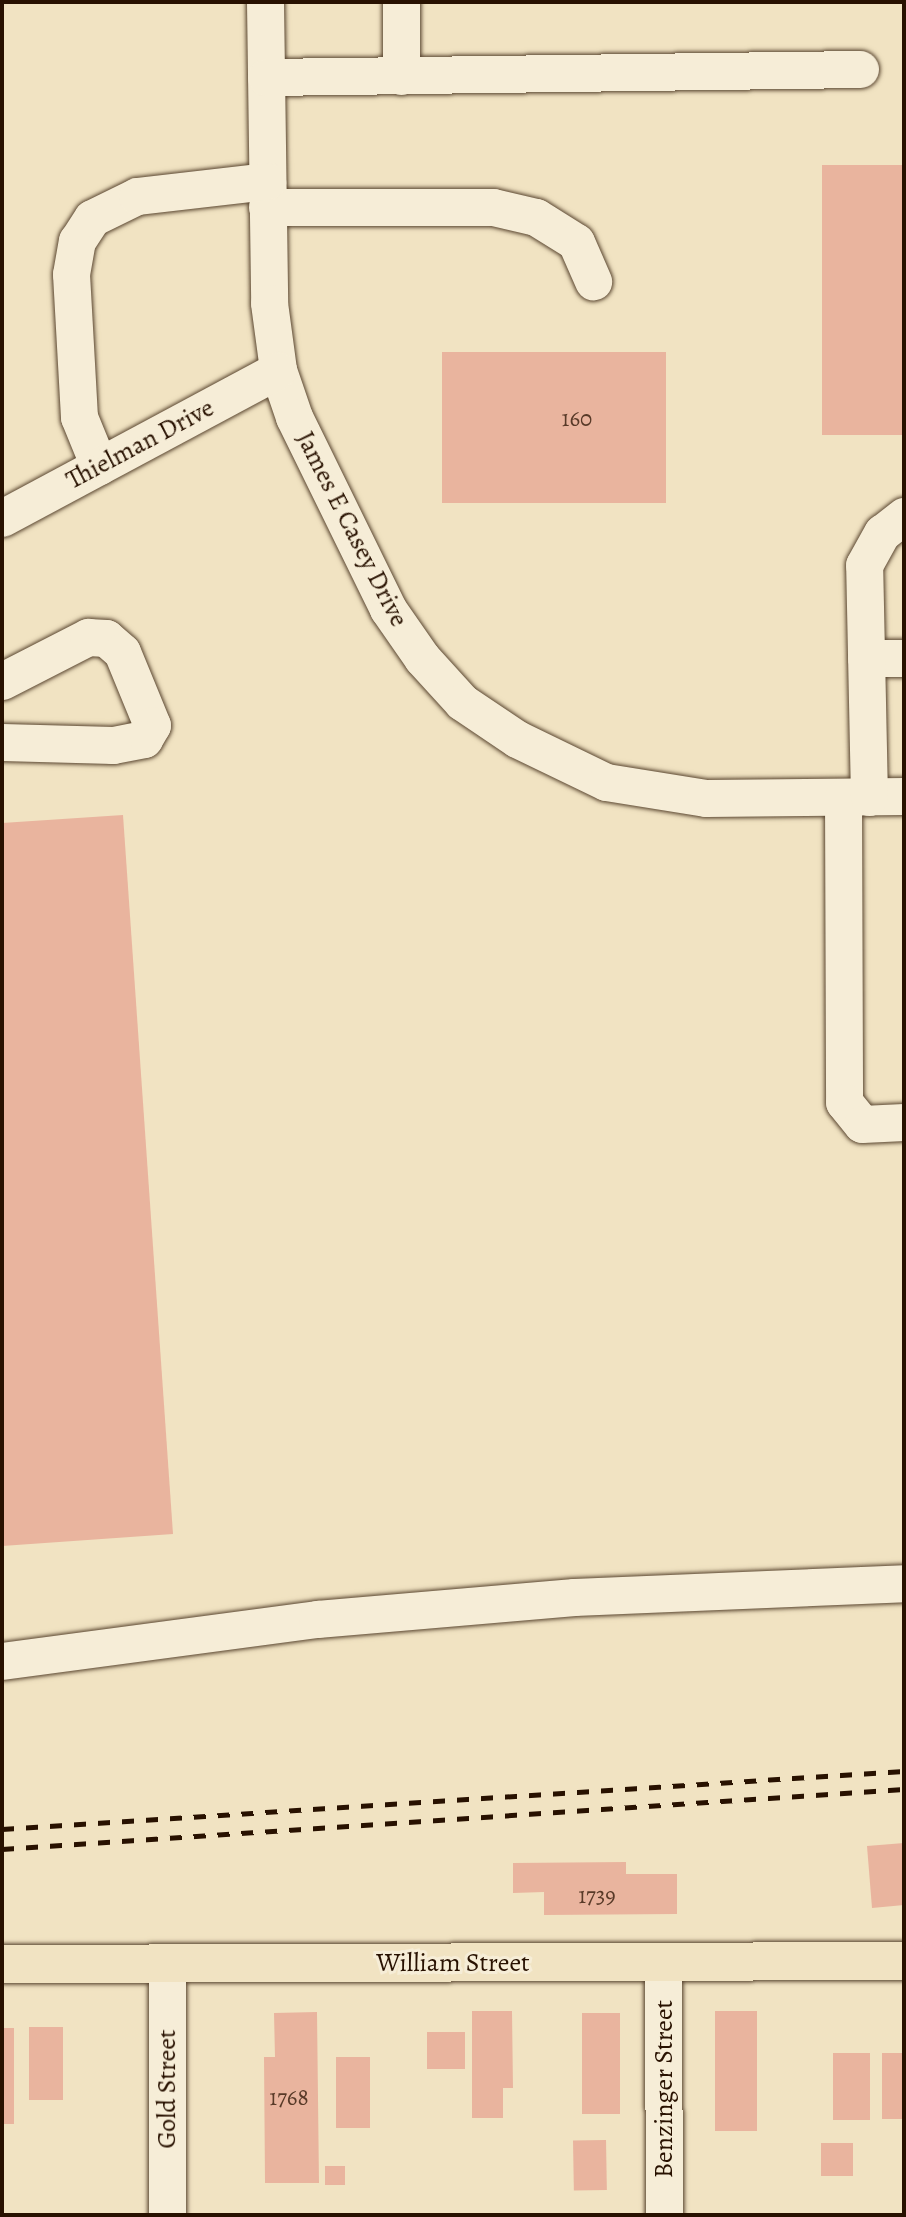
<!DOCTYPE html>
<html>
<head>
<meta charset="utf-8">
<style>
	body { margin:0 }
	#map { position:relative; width:906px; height:2217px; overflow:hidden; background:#f1e3c2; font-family:Alegreya,serif }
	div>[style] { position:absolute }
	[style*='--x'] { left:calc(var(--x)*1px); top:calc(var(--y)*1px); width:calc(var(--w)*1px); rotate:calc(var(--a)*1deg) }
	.building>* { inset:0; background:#e9b49e; transform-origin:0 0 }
	.roads { filter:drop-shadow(0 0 2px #5a4630) drop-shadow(0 0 2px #5a4630) }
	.minor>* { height:37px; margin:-18.5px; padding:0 18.5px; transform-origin:18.5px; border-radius:18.5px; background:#f6edd7 }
	.major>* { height:38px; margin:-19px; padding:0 19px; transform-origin:19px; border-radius:19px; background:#f1e3c2 }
	.rail>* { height:5px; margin-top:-2.5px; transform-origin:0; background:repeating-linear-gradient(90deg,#281100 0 12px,transparent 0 24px) }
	span { translate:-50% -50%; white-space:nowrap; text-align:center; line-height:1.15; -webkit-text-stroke:6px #f6edd7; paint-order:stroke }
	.number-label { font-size:23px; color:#583a28 }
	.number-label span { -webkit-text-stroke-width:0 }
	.street-label { font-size:26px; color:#281100 }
	.frame { position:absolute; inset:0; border:4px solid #281100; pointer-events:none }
</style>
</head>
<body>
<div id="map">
	<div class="building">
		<div style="left:822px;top:165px;width:82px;height:270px"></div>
		<div style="left:442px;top:352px;width:224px;height:151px"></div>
		<div style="clip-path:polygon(123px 815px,173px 1534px,2px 1546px,2px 823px)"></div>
		<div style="clip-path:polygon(904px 1843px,904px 1905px,872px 1908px,867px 1846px)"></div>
		<div style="clip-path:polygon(626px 1862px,626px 1874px,677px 1874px,677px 1914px,544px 1915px,544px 1892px,513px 1893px,513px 1863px)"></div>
		<div style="clip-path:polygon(472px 2011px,512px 2011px,513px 2088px,503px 2088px,503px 2118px,472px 2118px)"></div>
		<div style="left:715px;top:2011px;width:42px;height:120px"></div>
		<div style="clip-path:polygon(317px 2012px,319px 2183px,265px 2183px,264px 2057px,275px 2057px,274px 2013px)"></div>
		<div style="left:582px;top:2013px;width:38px;height:101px"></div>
		<div style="left:29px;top:2027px;width:34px;height:73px"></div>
		<div style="left:2px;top:2028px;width:12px;height:96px"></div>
		<div style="left:427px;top:2032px;width:38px;height:37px"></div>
		<div style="left:833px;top:2053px;width:37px;height:67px"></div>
		<div style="left:882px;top:2053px;width:22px;height:66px"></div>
		<div style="left:336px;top:2057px;width:34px;height:71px"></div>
		<div style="left:606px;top:2140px;width:50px;height:33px;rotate:89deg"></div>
		<div style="left:821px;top:2143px;width:32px;height:33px"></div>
		<div style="left:325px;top:2166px;width:20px;height:19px"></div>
	</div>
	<div class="roads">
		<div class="minor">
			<div style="--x:265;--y:2;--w:301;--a:89.2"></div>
			<div style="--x:269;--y:303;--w:68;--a:82.3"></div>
			<div style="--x:278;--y:370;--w:50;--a:71.2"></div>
			<div style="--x:294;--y:417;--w:214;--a:63.9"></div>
			<div style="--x:388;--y:609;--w:60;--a:55.2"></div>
			<div style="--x:422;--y:658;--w:59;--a:47.7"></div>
			<div style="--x:462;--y:702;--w:66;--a:33.9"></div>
			<div style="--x:517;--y:739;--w:99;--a:25.8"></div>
			<div style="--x:606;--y:782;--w:101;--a:9.1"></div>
			<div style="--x:706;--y:798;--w:198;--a:-0.6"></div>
			<div style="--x:401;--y:2;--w:74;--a:90"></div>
			<div style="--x:266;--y:77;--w:594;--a:-0.77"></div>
			<div style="--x:267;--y:207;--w:226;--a:0"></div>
			<div style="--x:493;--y:207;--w:44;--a:13.1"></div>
			<div style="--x:536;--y:217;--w:47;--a:32"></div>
			<div style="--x:576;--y:242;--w:43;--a:66.4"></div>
			<div style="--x:99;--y:466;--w:53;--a:-112.2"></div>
			<div style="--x:79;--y:417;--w:143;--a:-93.2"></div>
			<div style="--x:71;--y:274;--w:34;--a:-80"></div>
			<div style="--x:77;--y:241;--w:27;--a:-57"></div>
			<div style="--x:92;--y:218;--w:50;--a:-26.1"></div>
			<div style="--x:137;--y:196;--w:131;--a:-6.6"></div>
			<div style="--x:2;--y:518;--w:313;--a:-28.2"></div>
			<div style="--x:866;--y:658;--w:38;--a:0"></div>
			<div style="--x:2;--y:681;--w:97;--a:-27.1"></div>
			<div style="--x:88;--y:637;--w:18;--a:3"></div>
			<div style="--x:106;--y:638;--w:21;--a:41"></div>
			<div style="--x:122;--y:652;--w:79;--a:67.7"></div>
			<div style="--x:152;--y:725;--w:16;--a:120"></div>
			<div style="--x:144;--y:739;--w:32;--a:169"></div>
			<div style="--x:113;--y:745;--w:111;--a:-178.5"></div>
			<div style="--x:843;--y:797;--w:305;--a:89.8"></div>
			<div style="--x:844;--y:1102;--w:28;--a:51"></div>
			<div style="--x:862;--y:1124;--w:42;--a:-2.7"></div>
			<div style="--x:869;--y:797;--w:232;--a:-91.2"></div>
			<div style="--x:864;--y:565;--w:37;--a:-61"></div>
			<div style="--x:882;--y:533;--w:28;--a:-38"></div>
			<div style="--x:2;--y:1661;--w:318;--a:-7.6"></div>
			<div style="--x:317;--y:1619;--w:258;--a:-4.9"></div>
			<div style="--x:574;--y:1597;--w:330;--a:-2.4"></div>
			<div style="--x:663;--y:1962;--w:253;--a:89.8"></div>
			<div style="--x:167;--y:1964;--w:251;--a:90"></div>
		</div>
		<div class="major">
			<div style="--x:2;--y:1964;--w:902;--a:-0.19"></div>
		</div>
	</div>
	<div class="rail">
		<div style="--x:2;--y:1829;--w:904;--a:-3.68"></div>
		<div style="--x:2;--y:1849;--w:904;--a:-3.81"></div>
	</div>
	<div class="number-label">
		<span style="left:577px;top:419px">160</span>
		<span style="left:597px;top:1896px">1739</span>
		<span style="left:289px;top:2098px">1768</span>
	</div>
	<div class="street-label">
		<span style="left:140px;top:444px;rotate:-28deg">Thielman Drive</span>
		<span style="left:352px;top:529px;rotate:63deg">James E Casey Drive</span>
		<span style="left:453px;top:1963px">William Street</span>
		<span style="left:167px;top:2089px;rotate:-90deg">Gold Street</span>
		<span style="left:664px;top:2089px;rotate:-90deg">Benzinger Street</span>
	</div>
	<div class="frame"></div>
</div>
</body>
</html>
